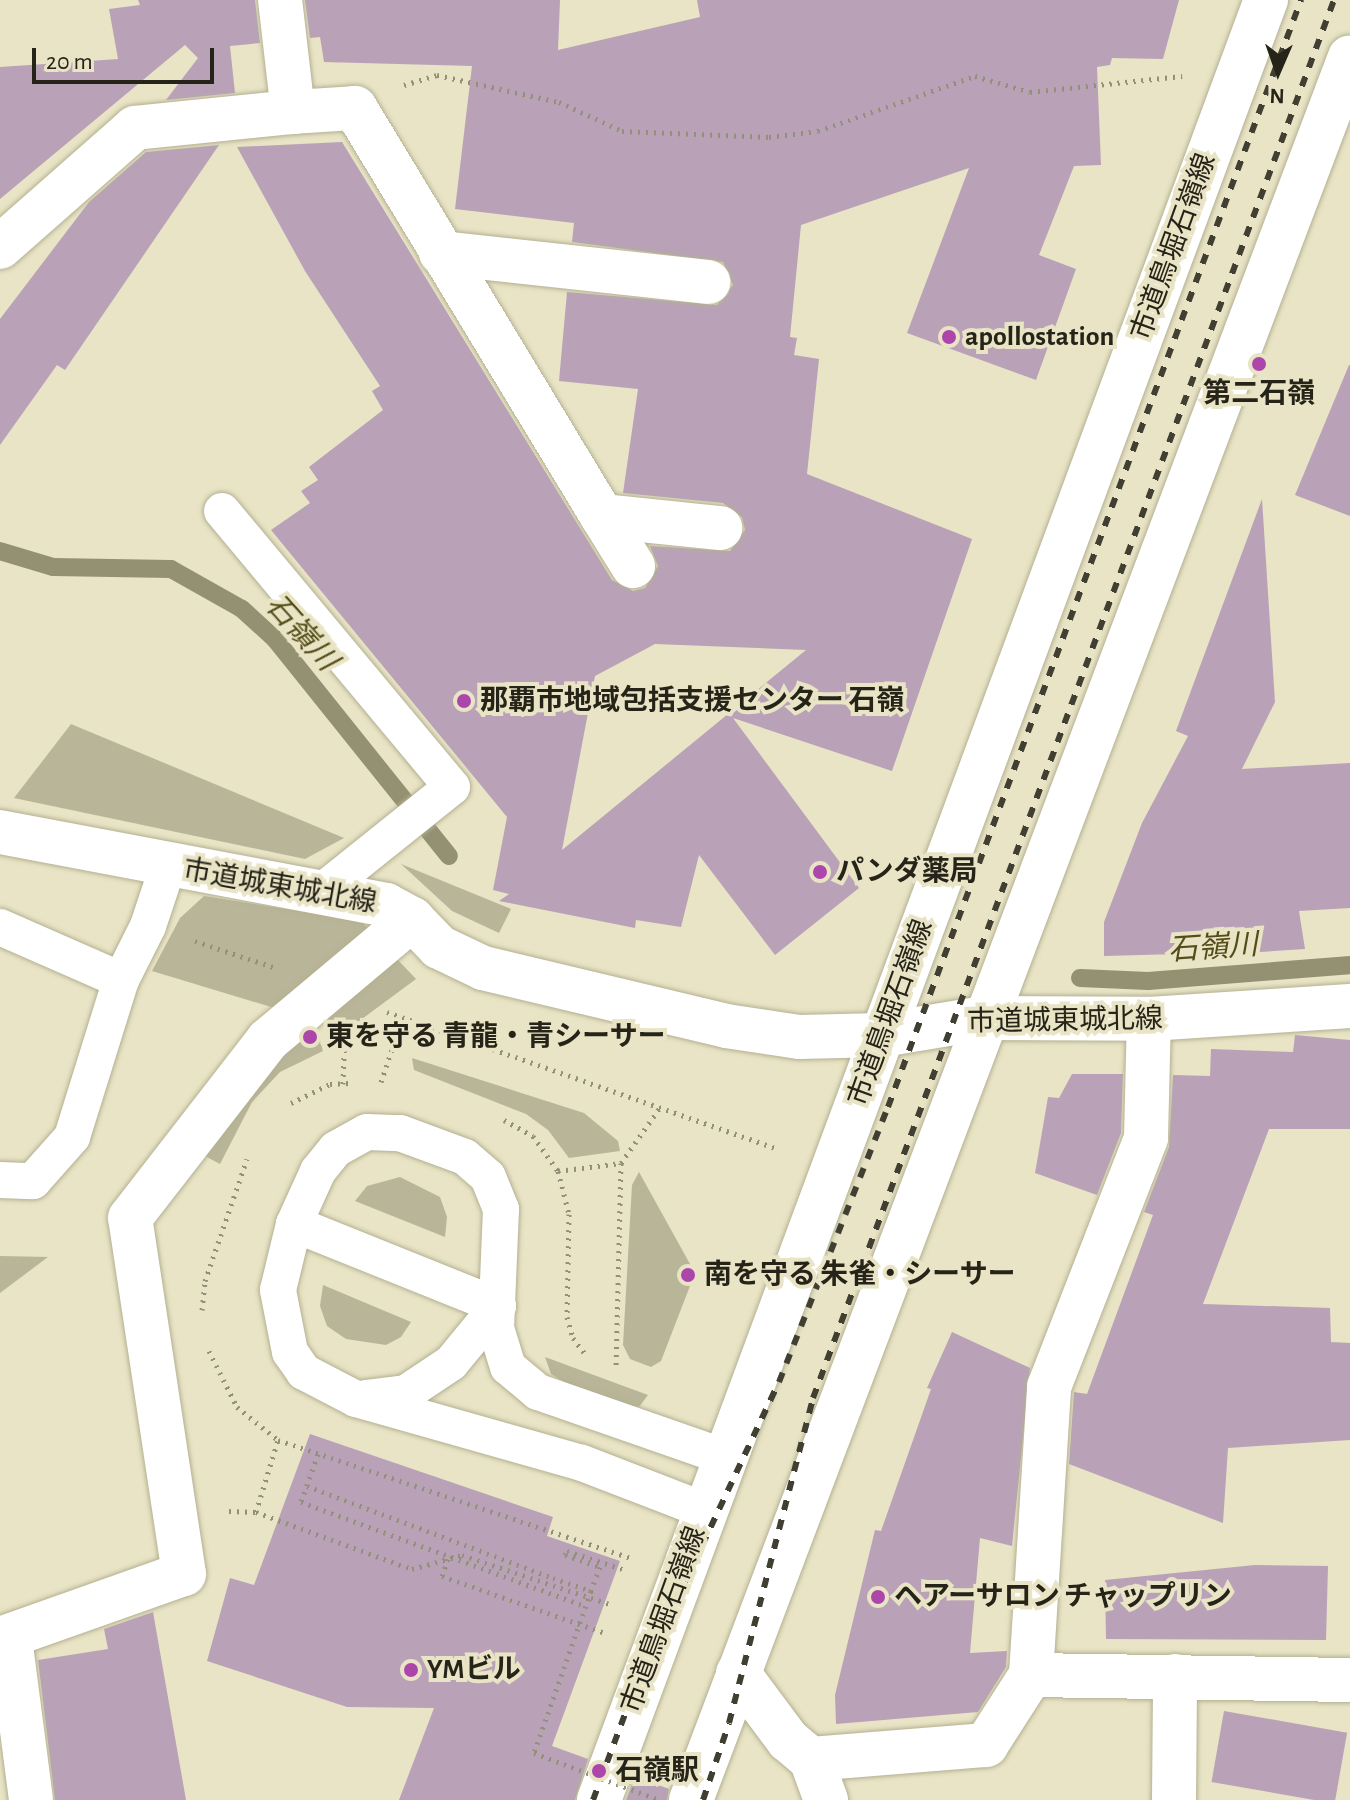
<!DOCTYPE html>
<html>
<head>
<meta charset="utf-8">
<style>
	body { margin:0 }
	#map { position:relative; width:1350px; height:1800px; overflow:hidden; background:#e8e4c5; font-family:"Alegreya Sans","Noto Sans JP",sans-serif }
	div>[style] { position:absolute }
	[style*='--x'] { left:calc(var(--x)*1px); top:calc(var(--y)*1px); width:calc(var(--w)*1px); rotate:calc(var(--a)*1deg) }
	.green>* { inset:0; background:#b9b598 }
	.stream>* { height:18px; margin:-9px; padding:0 9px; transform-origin:9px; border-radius:9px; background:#949072 }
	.building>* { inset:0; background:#b9a2b8; transform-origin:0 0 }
	.path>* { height:5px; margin-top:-2.5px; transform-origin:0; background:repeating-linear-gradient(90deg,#93907a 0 2px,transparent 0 8px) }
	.roads { filter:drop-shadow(0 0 2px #b4b092) drop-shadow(0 0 2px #b4b092) }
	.lane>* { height:36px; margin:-18px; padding:0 18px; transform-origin:18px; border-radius:18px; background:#fff }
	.street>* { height:44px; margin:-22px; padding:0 22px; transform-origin:22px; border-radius:22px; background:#fff }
	.secondary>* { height:44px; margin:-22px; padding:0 22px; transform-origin:22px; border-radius:22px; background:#fff }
	.rail>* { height:6px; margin-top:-3px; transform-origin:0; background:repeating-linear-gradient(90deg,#413f31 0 10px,transparent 0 20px) }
	.path-bridge>* { height:5px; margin-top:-2.5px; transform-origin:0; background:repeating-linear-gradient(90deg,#93907a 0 2px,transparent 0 8px) }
	.dots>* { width:22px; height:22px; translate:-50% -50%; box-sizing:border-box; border:4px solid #e8e4c5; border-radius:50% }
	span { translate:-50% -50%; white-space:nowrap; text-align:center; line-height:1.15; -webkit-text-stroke:8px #e8e4c5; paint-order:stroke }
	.street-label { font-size:28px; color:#262419 }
	.poi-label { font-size:28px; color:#262419; font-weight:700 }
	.left { translate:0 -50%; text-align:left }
	.water-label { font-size:30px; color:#554d19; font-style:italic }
	.north { position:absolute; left:1238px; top:32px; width:80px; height:80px; -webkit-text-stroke:6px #e8e4c5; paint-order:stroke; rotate:182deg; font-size:22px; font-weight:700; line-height:32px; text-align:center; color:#262419 }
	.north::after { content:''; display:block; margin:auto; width:28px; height:36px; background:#262419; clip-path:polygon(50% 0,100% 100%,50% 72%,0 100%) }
	.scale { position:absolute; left:32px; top:48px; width:182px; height:36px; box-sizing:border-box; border:4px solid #262419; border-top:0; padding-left:10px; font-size:24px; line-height:28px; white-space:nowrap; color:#262419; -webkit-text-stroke:6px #e8e4c5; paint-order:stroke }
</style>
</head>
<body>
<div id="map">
	<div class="green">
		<div style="clip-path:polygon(71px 724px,344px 838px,305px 859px,14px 798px)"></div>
		<div style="clip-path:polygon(401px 864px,511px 909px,499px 933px,452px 911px)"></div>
		<div style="clip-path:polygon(204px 896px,361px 921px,416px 979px,347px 1030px,152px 971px,180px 918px)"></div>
		<div style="clip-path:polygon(305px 1024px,316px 1027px,323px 1051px,280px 1072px,252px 1102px,220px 1164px,205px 1156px)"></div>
		<div style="clip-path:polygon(412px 1058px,584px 1113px,618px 1141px,620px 1151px,569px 1158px,548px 1130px,526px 1114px,414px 1070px)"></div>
		<div style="clip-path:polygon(639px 1172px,695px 1273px,661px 1361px,651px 1367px,630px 1359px,623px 1345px,632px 1185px)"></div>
		<div style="clip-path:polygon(400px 1177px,440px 1197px,447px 1217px,445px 1237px,355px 1201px,367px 1186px)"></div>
		<div style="clip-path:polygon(0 1256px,48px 1257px,0 1293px)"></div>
		<div style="clip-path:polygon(323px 1285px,411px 1322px,401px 1337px,386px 1345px,346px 1339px,327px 1326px,320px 1306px)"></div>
		<div style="clip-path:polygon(545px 1357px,648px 1395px,639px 1407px,627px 1405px,566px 1383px,551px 1374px)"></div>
	</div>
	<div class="stream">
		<div style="--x:0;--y:551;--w:55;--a:16.8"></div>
		<div style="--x:53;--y:567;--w:118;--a:1"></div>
		<div style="--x:171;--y:569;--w:81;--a:29.4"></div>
		<div style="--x:242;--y:609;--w:45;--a:42.3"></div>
		<div style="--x:275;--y:639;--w:278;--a:51.3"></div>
		<div style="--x:1080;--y:978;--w:68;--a:2.5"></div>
		<div style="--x:1148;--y:981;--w:203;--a:-4.5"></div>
	</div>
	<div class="building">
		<div style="clip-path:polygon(138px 0,255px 0,260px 43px,230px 46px,235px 93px,166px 100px,198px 58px,185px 45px,0 199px,0 67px,118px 59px,109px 9px,140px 5px)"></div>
		<div style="clip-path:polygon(evenodd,305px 0,560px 0,558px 50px,700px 17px,697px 0,1179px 0,1163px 59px,1112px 58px,1110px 65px,1097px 67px,1101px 165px,1074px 166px,1039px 255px,1076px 269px,1036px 380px,907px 333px,969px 168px,801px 225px,790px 337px,797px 338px,794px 355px,819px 359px,807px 474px,972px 539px,892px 771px,733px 718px,859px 888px,775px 955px,699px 855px,681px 927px,636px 920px,635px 928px,499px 901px,509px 894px,493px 890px,507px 817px,271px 530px,310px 503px,301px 491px,318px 480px,309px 467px,383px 410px,372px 391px,380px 386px,305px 271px,237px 147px,342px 142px,612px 580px,633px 591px,645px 588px,658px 566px,650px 546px,730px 551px,745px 530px,742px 517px,723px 503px,623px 493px,638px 389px,559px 381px,567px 292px,717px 305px,733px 285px,723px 262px,572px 242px,574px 223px,455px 209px,472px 66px,324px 62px,320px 37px,310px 38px,305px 0,655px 644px,806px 650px,562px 850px,595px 676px,655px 644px)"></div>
		<div style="clip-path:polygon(219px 145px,65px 370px,57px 365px,0 445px,0 319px,89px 202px,146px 152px)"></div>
		<div style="clip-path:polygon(1349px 365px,1350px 365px,1350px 516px,1295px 495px)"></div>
		<div style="clip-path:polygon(1262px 499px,1275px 702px,1242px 769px,1350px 763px,1350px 908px,1299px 911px,1305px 949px,1260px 952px,1254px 935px,1178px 942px,1178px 954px,1104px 956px,1104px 922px,1142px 823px,1188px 736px,1176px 731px)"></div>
		<div style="clip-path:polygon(1295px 1035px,1350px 1040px,1350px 1129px,1269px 1129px,1203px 1304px,1330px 1308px,1331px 1342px,1350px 1343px,1350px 1440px,1228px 1448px,1223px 1523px,1069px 1464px,1074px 1392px,1087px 1394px,1153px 1215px,1144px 1212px,1169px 1147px,1173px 1075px,1210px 1076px,1211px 1049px,1293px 1052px)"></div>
		<div style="clip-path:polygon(1072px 1074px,1123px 1074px,1121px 1133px,1097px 1195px,1035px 1173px,1048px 1097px,1059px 1098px)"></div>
		<div style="clip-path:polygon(952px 1332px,1030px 1368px,1012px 1546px,980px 1538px,970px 1653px,1007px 1651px,1006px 1667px,978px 1712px,836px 1724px,835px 1695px,875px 1530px,881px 1531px,931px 1389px,927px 1388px)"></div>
		<div style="clip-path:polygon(310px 1434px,553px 1517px,547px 1536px,620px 1561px,552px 1746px,588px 1759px,575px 1800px,399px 1800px,434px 1708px,347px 1707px,207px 1661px,230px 1578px,254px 1585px)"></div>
		<div style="clip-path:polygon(1255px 1565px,1328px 1566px,1326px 1640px,1106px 1639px,1105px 1580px)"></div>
		<div style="clip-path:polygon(153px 1612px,186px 1800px,55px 1800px,38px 1660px,108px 1649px,104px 1629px)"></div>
		<div style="left:1224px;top:1711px;width:125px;height:72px;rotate:10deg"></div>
		<div style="clip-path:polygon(635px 1776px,669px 1789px,667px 1800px,626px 1800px)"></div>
	</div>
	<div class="path">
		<div style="--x:404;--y:85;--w:34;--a:-17"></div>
		<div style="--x:437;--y:75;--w:125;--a:12.5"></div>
		<div style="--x:559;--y:102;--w:69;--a:24.7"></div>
		<div style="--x:622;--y:131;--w:147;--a:2.3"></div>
		<div style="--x:769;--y:137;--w:49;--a:-7"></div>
		<div style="--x:818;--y:131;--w:166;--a:-19.3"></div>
		<div style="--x:975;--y:76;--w:57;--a:16.2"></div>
		<div style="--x:1030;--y:92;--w:153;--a:-6"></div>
		<div style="--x:195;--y:941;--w:82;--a:18.4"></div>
		<div style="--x:387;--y:1012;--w:414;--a:19.3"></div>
		<div style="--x:381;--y:1082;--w:65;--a:-71.3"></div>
		<div style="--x:343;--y:1084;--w:35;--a:-88"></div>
		<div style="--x:291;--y:1103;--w:43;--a:-26"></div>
		<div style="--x:330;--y:1084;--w:19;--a:-3"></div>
		<div style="--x:504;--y:1120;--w:33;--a:29"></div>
		<div style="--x:533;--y:1136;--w:43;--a:54.5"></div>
		<div style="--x:558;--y:1171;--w:44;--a:75.7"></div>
		<div style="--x:569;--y:1214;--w:103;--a:91.1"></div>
		<div style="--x:567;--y:1317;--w:22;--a:74"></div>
		<div style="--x:573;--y:1338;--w:21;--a:53"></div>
		<div style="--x:621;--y:1163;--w:70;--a:-54.9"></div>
		<div style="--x:558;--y:1171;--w:64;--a:-7.2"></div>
		<div style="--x:621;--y:1163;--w:203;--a:91.4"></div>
		<div style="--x:202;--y:1310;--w:29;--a:-84"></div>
		<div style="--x:205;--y:1281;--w:129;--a:-71"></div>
		<div style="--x:209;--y:1351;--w:63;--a:63.4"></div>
		<div style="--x:237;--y:1407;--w:53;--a:38.8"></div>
		<div style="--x:278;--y:1440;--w:371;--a:18.5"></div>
		<div style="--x:318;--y:1454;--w:51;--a:109.5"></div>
		<div style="--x:301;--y:1502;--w:302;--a:20.1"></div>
		<div style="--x:307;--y:1486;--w:263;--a:20.5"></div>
		<div style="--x:229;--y:1511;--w:27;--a:2"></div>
		<div style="--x:256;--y:1512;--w:75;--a:-73"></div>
		<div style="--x:256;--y:1512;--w:166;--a:20.1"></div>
		<div style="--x:412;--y:1569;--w:52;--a:-15.6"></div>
		<div style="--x:462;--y:1555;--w:158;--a:18.4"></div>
		<div style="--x:565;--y:1555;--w:4;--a:-63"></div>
		<div style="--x:567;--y:1551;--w:61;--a:18.1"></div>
		<div style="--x:565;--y:1555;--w:37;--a:19"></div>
		<div style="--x:600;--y:1567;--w:26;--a:111"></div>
		<div style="--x:448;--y:1559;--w:18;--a:109"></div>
		<div style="--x:442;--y:1576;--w:170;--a:19.3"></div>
	</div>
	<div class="roads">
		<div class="lane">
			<div style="--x:222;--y:511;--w:359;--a:50.2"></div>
			<div style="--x:452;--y:787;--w:168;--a:141.3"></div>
			<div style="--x:0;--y:927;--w:132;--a:23.7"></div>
			<div style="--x:0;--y:1180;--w:33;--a:2"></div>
			<div style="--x:33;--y:1181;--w:59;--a:-48.4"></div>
			<div style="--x:72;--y:1137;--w:164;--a:-72.7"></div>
			<div style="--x:121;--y:980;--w:60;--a:-63.4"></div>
			<div style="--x:148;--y:926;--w:63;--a:-71.6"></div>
			<div style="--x:294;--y:1224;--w:220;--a:21.9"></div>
			<div style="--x:498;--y:1306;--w:74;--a:129.5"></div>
			<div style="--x:451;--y:1363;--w:54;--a:146.3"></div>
			<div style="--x:406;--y:1393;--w:41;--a:173"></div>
			<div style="--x:704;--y:1510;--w:131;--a:-158.9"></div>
			<div style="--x:582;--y:1463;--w:235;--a:-164.2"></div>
			<div style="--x:356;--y:1399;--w:59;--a:-152.6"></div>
			<div style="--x:304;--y:1372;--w:24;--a:-125"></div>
			<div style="--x:290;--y:1352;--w:63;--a:-101"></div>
			<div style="--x:278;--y:1290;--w:68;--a:-76.4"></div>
			<div style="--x:294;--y:1224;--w:58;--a:-65.6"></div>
			<div style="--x:318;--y:1171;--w:28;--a:-51"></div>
			<div style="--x:336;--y:1149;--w:35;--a:-29"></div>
			<div style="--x:367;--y:1132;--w:33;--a:2"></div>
			<div style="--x:400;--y:1133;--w:69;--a:20.3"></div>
			<div style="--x:465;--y:1157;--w:30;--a:41"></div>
			<div style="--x:488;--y:1177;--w:35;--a:68"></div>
			<div style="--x:501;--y:1209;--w:119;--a:92.4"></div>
			<div style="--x:496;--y:1328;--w:41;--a:72.9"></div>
			<div style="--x:508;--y:1367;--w:39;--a:40"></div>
			<div style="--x:538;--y:1392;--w:198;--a:19.2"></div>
		</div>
		<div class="street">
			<div style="--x:293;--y:112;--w:62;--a:-3.7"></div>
			<div style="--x:355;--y:108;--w:477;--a:58.8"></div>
			<div style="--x:602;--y:516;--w:119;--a:5.8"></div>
			<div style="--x:0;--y:247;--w:180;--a:-41.4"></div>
			<div style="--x:135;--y:128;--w:159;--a:-5.8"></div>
			<div style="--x:293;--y:112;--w:113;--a:-96.6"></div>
			<div style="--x:441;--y:253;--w:269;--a:6.2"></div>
			<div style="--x:602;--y:516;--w:59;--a:58.2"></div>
			<div style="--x:0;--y:832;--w:393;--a:10.7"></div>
			<div style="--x:386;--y:905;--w:30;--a:28"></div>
			<div style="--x:412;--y:919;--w:39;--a:46"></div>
			<div style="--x:439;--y:947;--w:49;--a:25.5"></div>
			<div style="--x:483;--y:968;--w:250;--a:13.4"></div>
			<div style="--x:726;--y:1026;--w:74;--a:8.6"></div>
			<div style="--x:799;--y:1037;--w:83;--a:-1.4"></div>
			<div style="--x:882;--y:1035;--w:103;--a:-9.5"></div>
			<div style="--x:984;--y:1018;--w:165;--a:0.3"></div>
			<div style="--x:1149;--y:1019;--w:201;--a:-3.7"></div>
			<div style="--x:10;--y:1638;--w:163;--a:82.6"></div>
			<div style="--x:0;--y:1639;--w:195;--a:-19.5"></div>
			<div style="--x:184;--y:1574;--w:360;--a:-98.6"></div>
			<div style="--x:130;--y:1218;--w:225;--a:-52.2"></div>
			<div style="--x:268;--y:1040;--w:188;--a:-40"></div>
			<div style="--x:738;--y:1673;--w:84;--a:53.3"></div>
			<div style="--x:788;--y:1740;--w:30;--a:40"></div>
			<div style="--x:811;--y:1759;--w:44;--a:69.9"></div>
			<div style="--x:1031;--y:1675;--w:319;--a:0.9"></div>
			<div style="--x:811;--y:1759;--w:176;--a:-4.6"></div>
			<div style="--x:986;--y:1745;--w:83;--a:-57.3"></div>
			<div style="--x:1031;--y:1675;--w:289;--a:-86.4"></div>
			<div style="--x:1049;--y:1387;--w:267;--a:-68.7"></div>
			<div style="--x:1146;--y:1138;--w:119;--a:-88.6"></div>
			<div style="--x:1174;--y:1800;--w:124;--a:-89.5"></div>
		</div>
		<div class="secondary">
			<div style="--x:599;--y:1800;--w:1920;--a:-69.67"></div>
			<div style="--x:691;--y:1800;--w:1863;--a:-69.29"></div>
		</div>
	</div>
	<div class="rail">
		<div style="--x:593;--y:1800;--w:117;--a:-69.6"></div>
		<div style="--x:634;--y:1690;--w:340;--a:-64.8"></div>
		<div style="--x:779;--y:1382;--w:296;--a:-68.4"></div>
		<div style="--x:888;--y:1107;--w:1182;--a:-69.54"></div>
		<div style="--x:703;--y:1800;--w:81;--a:-71.3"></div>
		<div style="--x:729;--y:1723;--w:336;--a:-75.5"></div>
		<div style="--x:813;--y:1398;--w:1492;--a:-69.56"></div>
	</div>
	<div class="path-bridge">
		<div style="--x:553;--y:1578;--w:40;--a:18.9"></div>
		<div style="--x:591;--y:1591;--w:172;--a:109.4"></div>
		<div style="--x:534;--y:1753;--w:134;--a:20.5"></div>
	</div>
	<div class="dots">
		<div style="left:949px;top:337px;background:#ac46ab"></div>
		<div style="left:1259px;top:364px;background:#ac46ab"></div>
		<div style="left:464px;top:701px;background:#ac46ab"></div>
		<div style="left:820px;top:872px;background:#ac46ab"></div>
		<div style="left:310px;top:1037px;background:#ac46ab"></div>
		<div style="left:688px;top:1275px;background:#ac46ab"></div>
		<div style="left:878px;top:1597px;background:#ac46ab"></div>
		<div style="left:411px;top:1670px;background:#ac46ab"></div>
		<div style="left:599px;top:1771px;background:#ac46ab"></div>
	</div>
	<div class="street-label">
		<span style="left:1174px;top:247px;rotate:-70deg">市道鳥堀石嶺線</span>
		<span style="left:280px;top:887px;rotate:10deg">市道城東城北線</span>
		<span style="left:891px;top:1013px;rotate:-70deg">市道鳥堀石嶺線</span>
		<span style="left:1065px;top:1021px;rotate:-1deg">市道城東城北線</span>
		<span style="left:664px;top:1620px;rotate:-70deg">市道鳥堀石嶺線</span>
	</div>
	<div class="poi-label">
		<span class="left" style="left:965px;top:337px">apollostation</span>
		<span style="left:1259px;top:394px">第二石嶺</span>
		<span class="left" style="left:480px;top:701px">那覇市地域包括支援センター 石嶺</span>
		<span class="left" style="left:836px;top:872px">パンダ薬局</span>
		<span class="left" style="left:326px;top:1037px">東を守る 青龍・青シーサー</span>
		<span class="left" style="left:704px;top:1275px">南を守る 朱雀・シーサー</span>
		<span class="left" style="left:894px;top:1597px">ヘアーサロン チャップリン</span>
		<span class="left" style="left:427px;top:1670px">YMビル</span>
		<span class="left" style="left:615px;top:1771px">石嶺駅</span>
	</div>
	<div class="water-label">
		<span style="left:301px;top:633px;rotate:48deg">石嶺川</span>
		<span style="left:1213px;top:948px;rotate:-4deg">石嶺川</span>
	</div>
	<div class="north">N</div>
	<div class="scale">20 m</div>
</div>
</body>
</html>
